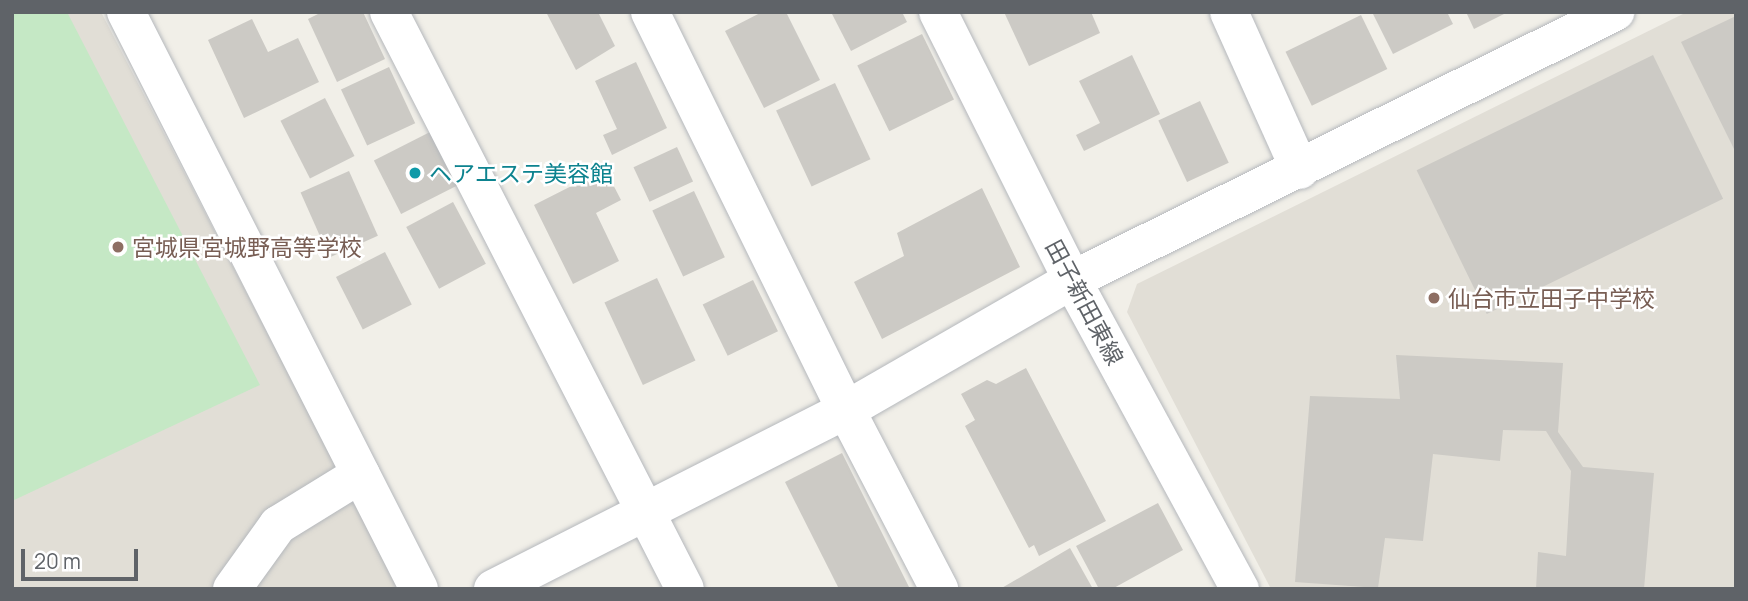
<!DOCTYPE html>
<html>
<head>
<meta charset="utf-8">
<style>
	body { margin:0 }
	#map { position:relative; width:1748px; height:601px; overflow:hidden; background:#f1efe8; font-family:Manrope,"Noto Sans JP",sans-serif }
	div>[style] { position:absolute }
	[style*='--x'] { left:calc(var(--x)*1px); top:calc(var(--y)*1px); width:calc(var(--w)*1px); rotate:calc(var(--a)*1deg) }
	.education>* { inset:0; background:#e1ded6 }
	.green>* { inset:0; background:#c5e8c5 }
	.building>* { inset:0; background:#cccac5; transform-origin:0 0 }
	.roads { filter:drop-shadow(0 0 2px #b5b8bc) drop-shadow(0 0 2px #b5b8bc) }
	.minor>* { height:38px; margin:-19px; padding:0 19px; transform-origin:19px; border-radius:19px; background:#fff }
	.dots>* { width:19px; height:19px; translate:-50% -50%; box-sizing:border-box; border:4px solid #fff; border-radius:50% }
	span { translate:-50% -50%; white-space:nowrap; text-align:center; line-height:1.15; -webkit-text-stroke:5px #fff; paint-order:stroke }
	.culture-label { font-size:23px; color:#0d838f }
	.left { translate:0 -50%; text-align:left }
	.education-label { font-size:23px; color:#785e54 }
	.street-label { font-size:23px; color:#5f6368 }
	.frame { position:absolute; inset:0; border:14px solid #5f6368; pointer-events:none }
	.scale { position:absolute; left:21px; top:549px; width:117px; height:32px; box-sizing:border-box; border:4px solid #5f6368; border-top:0; padding-left:9px; font-size:21px; line-height:24px; white-space:nowrap; color:#5f6368; -webkit-text-stroke:5px #fff; paint-order:stroke }
</style>
</head>
<body>
<div id="map">
	<div class="education">
		<div style="clip-path:polygon(12px 12px,101px 12px,400px 589px,12px 589px)"></div>
		<div style="clip-path:polygon(1687px 12px,1736px 12px,1736px 589px,1271px 589px,1127px 312px,1137px 284px)"></div>
	</div>
	<div class="green">
		<div style="clip-path:polygon(12px 12px,67px 12px,260px 385px,12px 501px)"></div>
	</div>
	<div class="building">
		<div style="clip-path:polygon(322px 12px,363px 12px,385px 59px,337px 82px,308px 19px)"></div>
		<div style="clip-path:polygon(546px 12px,598px 12px,615px 46px,576px 70px)"></div>
		<div style="clip-path:polygon(762px 12px,786px 12px,820px 80px,764px 108px,725px 31px)"></div>
		<div style="clip-path:polygon(831px 12px,902px 12px,907px 22px,851px 51px)"></div>
		<div style="clip-path:polygon(1004px 12px,1091px 12px,1100px 33px,1029px 66px)"></div>
		<div style="clip-path:polygon(1372px 12px,1447px 12px,1453px 24px,1393px 54px)"></div>
		<div style="clip-path:polygon(1466px 12px,1508px 12px,1474px 29px)"></div>
		<div style="left:1361px;top:15px;width:60px;height:84px;rotate:64deg"></div>
		<div style="clip-path:polygon(1736px 16px,1736px 153px,1681px 42px)"></div>
		<div style="clip-path:polygon(252px 19px,268px 52px,298px 38px,319px 82px,244px 118px,208px 40px)"></div>
		<div style="left:922px;top:34px;width:73px;height:72px;rotate:64deg"></div>
		<div style="clip-path:polygon(1132px 55px,1160px 114px,1084px 151px,1076px 135px,1100px 123px,1079px 81px)"></div>
		<div style="left:1653px;top:55px;width:160px;height:263px;rotate:64deg"></div>
		<div style="clip-path:polygon(636px 62px,667px 128px,612px 155px,603px 135px,617px 129px,595px 81px)"></div>
		<div style="left:389px;top:67px;width:62px;height:53px;rotate:65deg"></div>
		<div style="left:835px;top:83px;width:84px;height:65px;rotate:65deg"></div>
		<div style="left:325px;top:98px;width:65px;height:50px;rotate:63deg"></div>
		<div style="left:1200px;top:101px;width:68px;height:46px;rotate:65deg"></div>
		<div style="left:430px;top:132px;width:60px;height:63px;rotate:63deg"></div>
		<div style="left:677px;top:147px;width:38px;height:48px;rotate:65deg"></div>
		<div style="clip-path:polygon(605px 169px,621px 200px,596px 213px,619px 261px,573px 284px,534px 205px)"></div>
		<div style="left:349px;top:171px;width:71px;height:53px;rotate:66deg"></div>
		<div style="clip-path:polygon(982px 188px,1020px 267px,882px 339px,854px 282px,904px 256px,897px 233px)"></div>
		<div style="left:694px;top:191px;width:73px;height:46px;rotate:65deg"></div>
		<div style="left:453px;top:202px;width:70px;height:53px;rotate:62deg"></div>
		<div style="left:385px;top:252px;width:59px;height:55px;rotate:63deg"></div>
		<div style="left:657px;top:278px;width:91px;height:58px;rotate:65deg"></div>
		<div style="left:753px;top:280px;width:57px;height:56px;rotate:64deg"></div>
		<div style="clip-path:polygon(1396px 355px,1563px 363px,1558px 432px,1583px 467px,1654px 473px,1644px 589px,1536px 589px,1538px 552px,1566px 556px,1571px 471px,1546px 431px,1503px 430px,1500px 461px,1433px 454px,1423px 541px,1385px 538px,1378px 588px,1295px 582px,1310px 396px,1400px 399px)"></div>
		<div style="clip-path:polygon(1026px 368px,1106px 521px,1039px 556px,1034px 545px,1029px 548px,965px 426px,975px 420px,961px 394px,987px 380px,996px 384px)"></div>
		<div style="clip-path:polygon(842px 453px,910px 589px,839px 589px,785px 482px)"></div>
		<div style="clip-path:polygon(1158px 503px,1183px 550px,1112px 589px,1099px 589px,1076px 546px)"></div>
		<div style="clip-path:polygon(1070px 548px,1093px 589px,1000px 589px)"></div>
	</div>
	<div class="roads">
		<div class="minor">
			<div style="--x:126;--y:12;--w:647;--a:63.08"></div>
			<div style="--x:389;--y:12;--w:648;--a:62.84"></div>
			<div style="--x:650;--y:12;--w:444;--a:63.8"></div>
			<div style="--x:846;--y:410;--w:202;--a:62.5"></div>
			<div style="--x:938;--y:12;--w:300;--a:63.4"></div>
			<div style="--x:1072;--y:280;--w:352;--a:61.5"></div>
			<div style="--x:1229;--y:12;--w:173;--a:65.8"></div>
			<div style="--x:232;--y:589;--w:79;--a:-54.3"></div>
			<div style="--x:278;--y:525;--w:97;--a:-31.6"></div>
			<div style="--x:493;--y:589;--w:396;--a:-26.9"></div>
			<div style="--x:846;--y:410;--w:261;--a:-29.9"></div>
			<div style="--x:1072;--y:280;--w:606;--a:-26.27"></div>
		</div>
	</div>
	<div class="dots">
		<div style="left:415px;top:173px;background:#0f9aa8"></div>
		<div style="left:118px;top:247px;background:#8d6e63"></div>
		<div style="left:1434px;top:298px;background:#8d6e63"></div>
	</div>
	<div class="culture-label">
		<span class="left" style="left:429px;top:173px">ヘアエステ美容館</span>
	</div>
	<div class="education-label">
		<span class="left" style="left:132px;top:247px">宮城県宮城野高等学校</span>
		<span class="left" style="left:1448px;top:298px">仙台市立田子中学校</span>
	</div>
	<div class="street-label">
		<span style="left:1085px;top:302px;rotate:62deg">田子新田東線</span>
	</div>
	<div class="frame"></div>
	<div class="scale">20 m</div>
</div>
</body>
</html>
